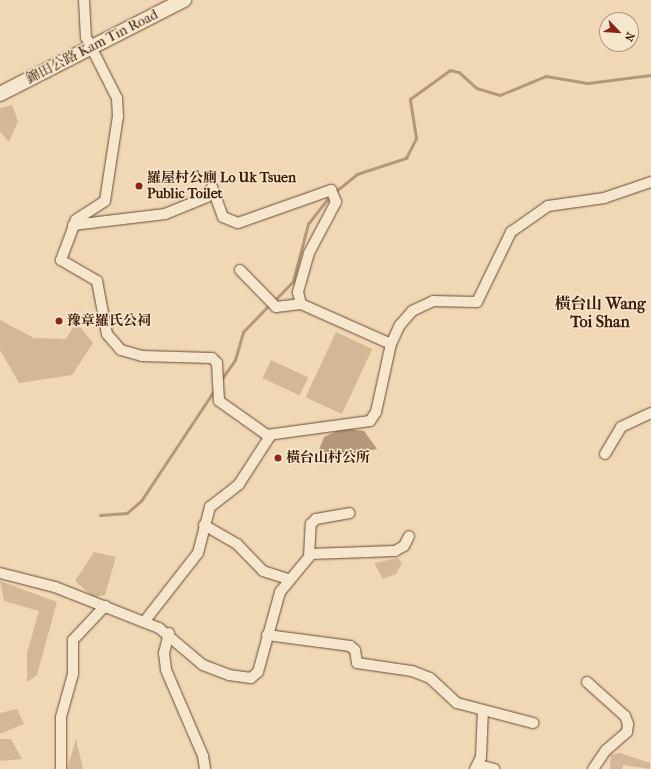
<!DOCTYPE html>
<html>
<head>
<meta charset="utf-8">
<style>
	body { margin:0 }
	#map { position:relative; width:651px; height:769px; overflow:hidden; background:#f1d8b4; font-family:"IM FELL French Canon","Noto Serif TC",serif }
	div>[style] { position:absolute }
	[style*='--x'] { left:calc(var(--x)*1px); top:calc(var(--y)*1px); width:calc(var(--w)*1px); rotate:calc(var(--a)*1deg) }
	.green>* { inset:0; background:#d2b897; transform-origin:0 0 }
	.water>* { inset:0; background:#b39879 }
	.stream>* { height:2.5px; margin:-1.25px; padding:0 1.25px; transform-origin:1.25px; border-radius:1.25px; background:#b39879 }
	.roads { filter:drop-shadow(0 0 1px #694a32) drop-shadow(0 0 1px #694a32) }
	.street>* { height:10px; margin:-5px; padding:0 5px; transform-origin:5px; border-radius:5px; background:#f6e6ce }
	.secondary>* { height:14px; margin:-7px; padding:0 7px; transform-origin:7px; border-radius:7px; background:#f6e6ce }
	.dots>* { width:11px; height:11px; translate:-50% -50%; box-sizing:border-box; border:2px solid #f6e6ce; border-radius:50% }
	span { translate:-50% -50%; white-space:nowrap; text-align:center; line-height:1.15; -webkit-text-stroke:3px #f6e6ce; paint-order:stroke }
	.street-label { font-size:14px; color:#3c1b07 }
	.poi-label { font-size:14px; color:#3c1b07; font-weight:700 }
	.left { translate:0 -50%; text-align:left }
	.quarter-label { font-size:16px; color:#3c1b07; font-weight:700 }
	.north { position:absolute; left:599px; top:12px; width:40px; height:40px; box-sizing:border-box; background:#f6e6ce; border:1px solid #ac957e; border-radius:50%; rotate:115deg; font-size:11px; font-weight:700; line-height:16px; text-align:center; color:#3c1b07 }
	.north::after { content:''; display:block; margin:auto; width:14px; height:18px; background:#8f2418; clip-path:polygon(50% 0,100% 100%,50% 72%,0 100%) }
</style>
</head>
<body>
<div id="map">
	<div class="green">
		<div style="clip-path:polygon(12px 105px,18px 121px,9px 142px,0 132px,0 108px)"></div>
		<div style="clip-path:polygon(0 320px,34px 338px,66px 339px,76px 322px,93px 343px,72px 375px,19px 383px,0 350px)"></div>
		<div style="left:336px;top:332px;width:40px;height:72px;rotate:25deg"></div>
		<div style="left:271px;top:360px;width:41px;height:20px;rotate:25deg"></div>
		<div style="clip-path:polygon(94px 552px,116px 557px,105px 595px,93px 597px,75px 581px)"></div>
		<div style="clip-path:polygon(398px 558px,402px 563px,396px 574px,383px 579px,374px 563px)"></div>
		<div style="clip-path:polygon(0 581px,57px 602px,37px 675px,27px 682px,27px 653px,39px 611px,4px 601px)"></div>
		<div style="clip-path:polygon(17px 709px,24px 724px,0 734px,0 713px)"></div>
		<div style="clip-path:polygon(0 739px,11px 739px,22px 759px,0 761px)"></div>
		<div style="clip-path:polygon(76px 739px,83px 769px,67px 769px)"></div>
		<div style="clip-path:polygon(620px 753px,650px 763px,650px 769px,623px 765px,622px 769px,610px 769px,611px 755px)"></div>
	</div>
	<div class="water">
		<div style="clip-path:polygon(343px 428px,364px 431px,377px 449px,315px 460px,324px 437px)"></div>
	</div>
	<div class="stream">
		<div style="--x:335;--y:192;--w:28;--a:-39"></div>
		<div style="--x:357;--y:174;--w:52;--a:-18.1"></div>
		<div style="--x:406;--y:158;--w:22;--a:-63"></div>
		<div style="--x:416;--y:138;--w:39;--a:-99"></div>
		<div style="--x:410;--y:99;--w:49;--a:-35.9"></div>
		<div style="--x:450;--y:70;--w:9;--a:13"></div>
		<div style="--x:459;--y:72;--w:24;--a:42"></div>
		<div style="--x:477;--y:88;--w:24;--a:17"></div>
		<div style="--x:500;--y:95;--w:50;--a:-22.4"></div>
		<div style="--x:546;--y:76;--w:43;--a:9.5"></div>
		<div style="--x:588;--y:83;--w:64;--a:-7.2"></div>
		<div style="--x:273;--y:302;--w:29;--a:-46"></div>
		<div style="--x:293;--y:281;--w:59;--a:-75.3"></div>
		<div style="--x:308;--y:224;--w:37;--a:-52"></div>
		<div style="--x:221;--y:380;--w:24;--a:-55"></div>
		<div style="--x:235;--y:360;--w:29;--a:-74"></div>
		<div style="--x:243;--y:332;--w:37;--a:-46"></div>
		<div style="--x:100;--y:515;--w:27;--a:-4"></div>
		<div style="--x:127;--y:513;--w:18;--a:-41"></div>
		<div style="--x:141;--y:501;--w:134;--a:-56.5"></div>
	</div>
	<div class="roads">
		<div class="street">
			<div style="--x:84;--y:0;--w:37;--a:87"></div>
			<div style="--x:86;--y:37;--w:68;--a:63.1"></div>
			<div style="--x:117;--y:98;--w:18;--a:87"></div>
			<div style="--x:118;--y:116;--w:86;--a:98.7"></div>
			<div style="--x:105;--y:201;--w:35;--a:147"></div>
			<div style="--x:76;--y:220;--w:43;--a:110.6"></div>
			<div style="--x:61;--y:260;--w:42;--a:30.3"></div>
			<div style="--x:97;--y:281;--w:54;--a:79.3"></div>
			<div style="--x:107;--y:334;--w:21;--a:49"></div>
			<div style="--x:121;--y:350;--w:22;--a:16"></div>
			<div style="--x:142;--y:356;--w:70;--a:1.6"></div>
			<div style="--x:212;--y:358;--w:7;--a:45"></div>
			<div style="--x:217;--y:363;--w:38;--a:87"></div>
			<div style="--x:219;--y:401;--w:59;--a:35.3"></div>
			<div style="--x:267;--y:435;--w:104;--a:-7.7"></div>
			<div style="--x:370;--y:421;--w:11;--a:-56"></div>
			<div style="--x:376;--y:412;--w:70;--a:-77.6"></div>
			<div style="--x:391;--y:344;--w:21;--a:-65"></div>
			<div style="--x:400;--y:325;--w:18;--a:-49"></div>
			<div style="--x:412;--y:311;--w:23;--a:-25"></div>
			<div style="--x:433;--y:301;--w:44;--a:1.3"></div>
			<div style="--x:477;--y:302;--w:78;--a:-64.1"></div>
			<div style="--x:511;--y:232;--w:45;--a:-35.1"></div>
			<div style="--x:548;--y:206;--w:57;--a:-8.1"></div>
			<div style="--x:604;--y:198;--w:50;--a:-18.8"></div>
			<div style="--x:212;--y:187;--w:32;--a:70"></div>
			<div style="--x:223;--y:217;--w:16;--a:22"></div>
			<div style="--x:238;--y:223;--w:99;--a:-19.5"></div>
			<div style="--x:331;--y:190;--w:13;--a:67"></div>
			<div style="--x:336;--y:202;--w:58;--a:117.9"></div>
			<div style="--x:309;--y:253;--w:41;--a:105.8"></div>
			<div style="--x:298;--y:292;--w:12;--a:76"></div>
			<div style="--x:73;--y:225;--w:93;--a:-6.8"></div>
			<div style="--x:165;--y:214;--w:45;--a:-22"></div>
			<div style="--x:207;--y:197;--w:11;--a:-63"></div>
			<div style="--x:240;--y:270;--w:52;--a:45.8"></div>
			<div style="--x:276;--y:307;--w:25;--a:-7"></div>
			<div style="--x:301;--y:304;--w:98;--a:24"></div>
			<div style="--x:605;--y:454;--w:31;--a:-59"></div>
			<div style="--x:621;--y:427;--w:33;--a:-25"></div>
			<div style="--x:204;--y:525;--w:38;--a:30"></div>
			<div style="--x:237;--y:544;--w:37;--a:46"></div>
			<div style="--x:263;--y:571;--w:26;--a:18"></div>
			<div style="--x:310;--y:554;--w:85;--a:-2"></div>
			<div style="--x:395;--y:551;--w:10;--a:-29"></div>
			<div style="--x:404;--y:546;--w:11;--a:-63"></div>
			<div style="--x:0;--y:573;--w:57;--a:14.3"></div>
			<div style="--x:55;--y:587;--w:112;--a:21.5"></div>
			<div style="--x:159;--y:628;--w:57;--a:40.1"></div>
			<div style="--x:203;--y:665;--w:28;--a:21"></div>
			<div style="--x:229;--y:675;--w:22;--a:8"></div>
			<div style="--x:251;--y:678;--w:9;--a:-41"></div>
			<div style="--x:258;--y:672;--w:83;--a:-74.6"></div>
			<div style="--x:280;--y:592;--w:45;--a:-50.4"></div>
			<div style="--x:309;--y:557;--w:33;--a:-87"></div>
			<div style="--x:311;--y:524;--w:7;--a:-45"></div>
			<div style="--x:316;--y:519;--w:34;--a:-10"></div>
			<div style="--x:144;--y:622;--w:88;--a:-52"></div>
			<div style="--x:198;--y:553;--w:48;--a:-75.4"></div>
			<div style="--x:210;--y:507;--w:37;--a:-38"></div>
			<div style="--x:239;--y:484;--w:57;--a:-57.1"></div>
			<div style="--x:169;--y:633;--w:21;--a:104"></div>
			<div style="--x:164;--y:653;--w:17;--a:83"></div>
			<div style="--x:166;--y:670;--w:94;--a:66.7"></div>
			<div style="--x:203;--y:756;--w:13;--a:81"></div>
			<div style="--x:267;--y:635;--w:84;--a:7.5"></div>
			<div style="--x:350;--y:646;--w:6;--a:39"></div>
			<div style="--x:355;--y:650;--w:13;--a:81"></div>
			<div style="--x:357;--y:663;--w:56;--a:8.3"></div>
			<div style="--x:412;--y:671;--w:19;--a:21"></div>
			<div style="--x:430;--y:678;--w:37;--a:43"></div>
			<div style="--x:457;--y:703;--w:79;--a:14.7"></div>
			<div style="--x:587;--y:682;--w:51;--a:41.8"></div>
			<div style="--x:625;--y:716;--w:9;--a:69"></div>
			<div style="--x:628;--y:724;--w:8;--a:97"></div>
			<div style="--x:627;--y:732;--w:28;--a:139"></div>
			<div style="--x:606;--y:750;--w:23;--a:124"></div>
			<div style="--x:479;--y:765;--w:16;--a:15"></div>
			<div style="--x:61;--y:769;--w:52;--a:-90"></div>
			<div style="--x:61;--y:717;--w:45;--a:-74.4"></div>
			<div style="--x:73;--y:674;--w:34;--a:-90"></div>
			<div style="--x:73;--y:640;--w:47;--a:-46.7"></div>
			<div style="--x:475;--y:769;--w:13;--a:-63"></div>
			<div style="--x:481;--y:757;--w:47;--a:-87.6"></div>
		</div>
		<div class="secondary">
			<div style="--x:0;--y:94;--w:207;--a:-27.1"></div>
		</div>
	</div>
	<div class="dots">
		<div style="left:139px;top:186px;background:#8f2418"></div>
		<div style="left:59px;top:321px;background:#8f2418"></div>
		<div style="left:278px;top:458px;background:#8f2418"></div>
	</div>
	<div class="street-label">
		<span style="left:92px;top:47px;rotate:-27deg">錦田公路 Kam Tin Road</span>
	</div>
	<div class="poi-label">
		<span class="left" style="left:147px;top:186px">羅屋村公廁 Lo Uk Tsuen<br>Public Toilet</span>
		<span class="left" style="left:67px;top:321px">豫章羅氏公祠</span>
		<span class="left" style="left:286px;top:458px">橫台山村公所</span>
	</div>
	<div class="quarter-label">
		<span style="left:600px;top:313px">橫台山 Wang<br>Toi Shan</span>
	</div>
	<div class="north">N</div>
</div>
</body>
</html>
